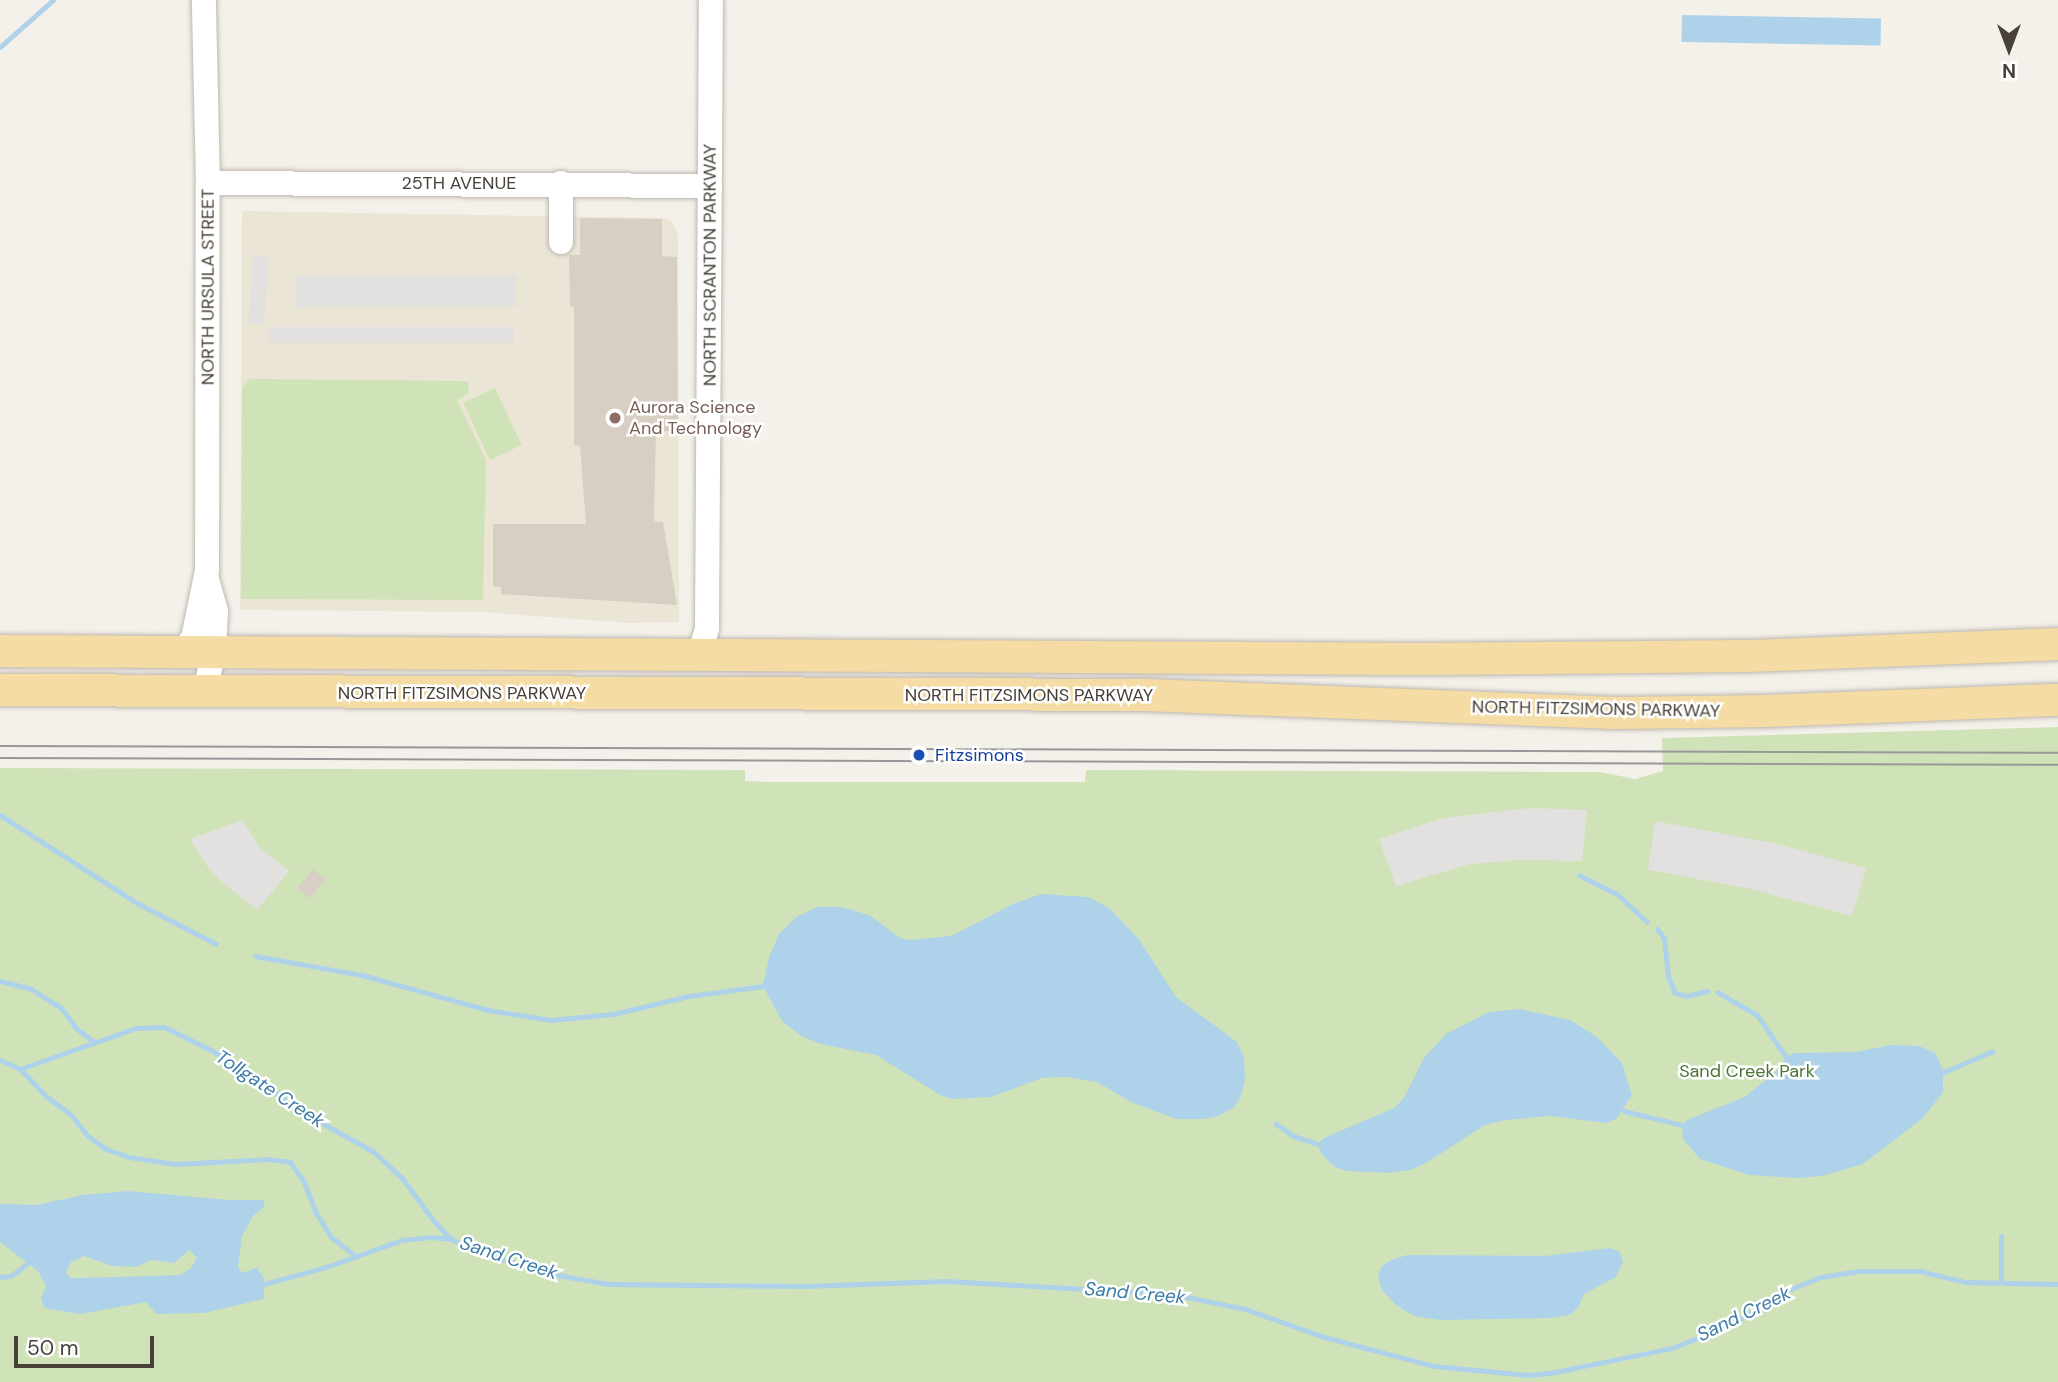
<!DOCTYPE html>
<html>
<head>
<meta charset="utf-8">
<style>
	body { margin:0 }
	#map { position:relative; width:2058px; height:1382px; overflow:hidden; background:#f4f1eb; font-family:"DM Sans",sans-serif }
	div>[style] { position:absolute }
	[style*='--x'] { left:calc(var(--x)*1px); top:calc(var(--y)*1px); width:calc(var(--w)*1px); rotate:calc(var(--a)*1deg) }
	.education>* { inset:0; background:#ebe5d6 }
	.green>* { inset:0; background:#d0e3b8; transform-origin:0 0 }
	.parking>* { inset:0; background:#e3e1df; transform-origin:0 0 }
	.water>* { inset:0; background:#aed2e9; transform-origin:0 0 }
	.stream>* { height:5px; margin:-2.5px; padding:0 2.5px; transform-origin:2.5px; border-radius:2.5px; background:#aed2e9 }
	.building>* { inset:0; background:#d7cfc4; transform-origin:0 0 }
	.roads { filter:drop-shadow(0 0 2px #beb8ae) drop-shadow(0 0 2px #beb8ae) }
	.minor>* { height:24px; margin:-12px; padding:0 12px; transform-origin:12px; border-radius:12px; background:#fff }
	.major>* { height:32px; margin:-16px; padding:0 16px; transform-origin:16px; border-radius:16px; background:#f4dca4 }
	.tram>* { height:2px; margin:-1px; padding:0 1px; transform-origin:1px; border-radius:1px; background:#989898 }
	.dots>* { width:19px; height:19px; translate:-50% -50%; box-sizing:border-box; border:4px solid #fff; border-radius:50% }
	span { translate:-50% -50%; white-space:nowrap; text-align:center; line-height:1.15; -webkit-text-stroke:5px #fff; paint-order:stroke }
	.street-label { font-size:18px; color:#474139 }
	.education-label { font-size:18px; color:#785e54 }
	.left { translate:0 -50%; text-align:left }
	.transit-label { font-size:18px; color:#164399 }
	.park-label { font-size:18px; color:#4c7332 }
	.water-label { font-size:19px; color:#3d7ca8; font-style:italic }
	.north { position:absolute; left:1974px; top:14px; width:70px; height:70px; -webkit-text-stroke:5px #fff; paint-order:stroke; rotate:180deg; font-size:19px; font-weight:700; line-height:28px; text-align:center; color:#474139 }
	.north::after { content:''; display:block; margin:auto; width:24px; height:32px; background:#474139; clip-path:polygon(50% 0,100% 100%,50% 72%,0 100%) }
	.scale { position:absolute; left:14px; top:1336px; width:140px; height:32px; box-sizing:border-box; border:4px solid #474139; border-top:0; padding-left:9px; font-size:21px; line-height:24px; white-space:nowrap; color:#474139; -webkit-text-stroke:5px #fff; paint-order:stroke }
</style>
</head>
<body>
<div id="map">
	<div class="education">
		<div style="clip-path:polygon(242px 211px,665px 218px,671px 221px,678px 234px,679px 622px,629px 623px,483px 612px,240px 610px)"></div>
	</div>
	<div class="green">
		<div style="clip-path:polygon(250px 379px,468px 381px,469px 393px,457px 400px,486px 460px,483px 600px,241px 599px,242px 388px)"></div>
		<div style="left:495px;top:388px;width:63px;height:35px;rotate:65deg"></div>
		<div style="clip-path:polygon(2058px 727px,2058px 1382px,0 1382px,0 768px,745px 770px,745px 781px,769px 782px,1085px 782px,1086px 770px,1600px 772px,1635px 779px,1663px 771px,1662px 738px)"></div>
	</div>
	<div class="parking">
		<div style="left:253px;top:255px;width:16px;height:68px;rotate:4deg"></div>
		<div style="left:296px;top:275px;width:220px;height:32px"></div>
		<div style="left:269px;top:327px;width:245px;height:16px"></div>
		<div style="clip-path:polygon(1531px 808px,1587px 810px,1582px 861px,1517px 860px,1470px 864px,1396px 886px,1379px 839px,1444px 818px)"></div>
		<div style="clip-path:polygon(243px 820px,260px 848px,289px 871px,257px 910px,221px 881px,207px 866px,190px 839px)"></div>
		<div style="clip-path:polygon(1655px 821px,1777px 844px,1866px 868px,1852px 916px,1747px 888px,1648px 870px)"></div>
	</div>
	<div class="water">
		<div style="left:1682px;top:15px;width:199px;height:27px;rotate:1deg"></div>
		<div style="clip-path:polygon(1041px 894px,1088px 897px,1109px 908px,1138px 938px,1176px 997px,1237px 1042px,1244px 1057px,1245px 1079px,1241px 1097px,1234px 1107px,1219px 1116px,1203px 1119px,1176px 1119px,1131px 1102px,1097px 1082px,1067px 1077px,1042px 1078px,991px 1097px,952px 1099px,940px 1095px,876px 1055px,821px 1044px,801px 1036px,782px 1021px,763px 986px,769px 957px,779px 934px,796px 917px,817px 907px,841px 907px,856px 911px,871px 916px,900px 938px,911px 940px,951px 936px,1013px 904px)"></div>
		<div style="clip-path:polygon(1520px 1009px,1570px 1020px,1597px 1037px,1622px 1063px,1632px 1095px,1616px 1119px,1606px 1123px,1550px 1116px,1505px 1120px,1485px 1125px,1426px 1163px,1410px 1170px,1389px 1173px,1346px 1171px,1333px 1166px,1321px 1153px,1317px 1144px,1324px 1138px,1394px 1108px,1404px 1098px,1424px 1058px,1446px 1034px,1489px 1012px)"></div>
		<div style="clip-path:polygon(1891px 1045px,1919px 1046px,1935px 1053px,1943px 1069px,1943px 1092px,1923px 1118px,1863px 1164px,1822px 1176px,1797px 1178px,1749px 1175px,1700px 1159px,1683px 1139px,1682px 1125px,1687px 1120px,1745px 1097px,1777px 1070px,1786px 1057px,1794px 1053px,1856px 1052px)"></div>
		<div style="clip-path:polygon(evenodd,128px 1191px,229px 1200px,263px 1200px,265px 1206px,253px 1216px,242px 1236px,238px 1267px,242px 1273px,257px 1268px,264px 1279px,264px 1299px,204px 1313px,156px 1314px,146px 1302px,80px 1314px,44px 1308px,41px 1298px,46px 1286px,38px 1271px,0 1242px,0 1204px,36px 1205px,83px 1195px,128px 1191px,189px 1250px,197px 1258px,191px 1268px,180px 1275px,82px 1278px,71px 1278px,66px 1273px,71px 1262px,84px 1256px,112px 1266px,136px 1267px,152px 1260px,174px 1263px,189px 1250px)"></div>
		<div style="clip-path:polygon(1610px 1248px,1619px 1251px,1623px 1262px,1616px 1277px,1584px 1294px,1578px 1308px,1569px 1315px,1550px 1318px,1439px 1320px,1414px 1316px,1396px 1305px,1382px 1290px,1378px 1276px,1381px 1267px,1391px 1260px,1407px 1255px,1544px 1256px)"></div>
	</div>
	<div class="stream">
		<div style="--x:0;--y:47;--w:71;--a:-41.6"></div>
		<div style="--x:0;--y:815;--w:163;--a:32.7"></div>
		<div style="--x:137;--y:903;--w:89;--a:27.4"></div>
		<div style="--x:1579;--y:875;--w:42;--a:26.6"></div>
		<div style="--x:1617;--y:894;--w:41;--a:43"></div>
		<div style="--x:1657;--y:929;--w:11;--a:52"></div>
		<div style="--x:1664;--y:938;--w:38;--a:84"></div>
		<div style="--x:1668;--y:976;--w:18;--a:68"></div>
		<div style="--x:1675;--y:993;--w:12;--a:14"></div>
		<div style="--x:1687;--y:996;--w:21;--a:-14"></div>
		<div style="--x:255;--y:956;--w:109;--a:10.1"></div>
		<div style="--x:362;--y:975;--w:130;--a:15.6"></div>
		<div style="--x:487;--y:1010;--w:65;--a:8.9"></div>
		<div style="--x:551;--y:1020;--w:62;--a:-5.5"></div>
		<div style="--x:613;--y:1014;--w:78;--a:-13.3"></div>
		<div style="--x:689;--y:996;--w:75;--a:-7.7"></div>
		<div style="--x:0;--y:981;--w:32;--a:14"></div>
		<div style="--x:31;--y:989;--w:36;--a:32"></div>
		<div style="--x:61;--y:1008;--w:26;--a:53"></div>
		<div style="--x:77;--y:1029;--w:21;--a:37"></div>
		<div style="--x:1717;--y:992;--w:46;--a:29.9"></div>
		<div style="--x:1757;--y:1015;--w:51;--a:55.4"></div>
		<div style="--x:0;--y:1060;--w:22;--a:24"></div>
		<div style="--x:20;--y:1069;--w:37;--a:46"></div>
		<div style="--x:46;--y:1096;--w:30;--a:37"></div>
		<div style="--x:70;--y:1114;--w:28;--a:51"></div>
		<div style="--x:88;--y:1136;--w:22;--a:36"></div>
		<div style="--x:106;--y:1149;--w:24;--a:19"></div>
		<div style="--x:129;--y:1157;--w:47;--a:8.7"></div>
		<div style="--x:175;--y:1164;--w:94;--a:-3"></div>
		<div style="--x:269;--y:1159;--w:21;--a:8"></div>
		<div style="--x:290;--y:1162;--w:24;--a:55"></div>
		<div style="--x:304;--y:1182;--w:33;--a:69"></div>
		<div style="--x:316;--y:1213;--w:28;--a:58"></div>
		<div style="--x:331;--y:1237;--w:31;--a:38"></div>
		<div style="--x:20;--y:1069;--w:123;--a:-19.5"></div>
		<div style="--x:136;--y:1028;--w:28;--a:-2"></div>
		<div style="--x:164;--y:1027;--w:77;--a:26.2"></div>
		<div style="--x:233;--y:1061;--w:84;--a:36.7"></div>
		<div style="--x:300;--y:1111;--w:85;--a:29"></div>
		<div style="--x:374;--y:1152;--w:38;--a:43"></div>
		<div style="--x:402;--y:1178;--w:52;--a:53.6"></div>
		<div style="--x:433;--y:1220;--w:26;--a:47"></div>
		<div style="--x:1944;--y:1072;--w:53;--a:-23.2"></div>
		<div style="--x:1624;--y:1111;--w:60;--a:13.6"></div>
		<div style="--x:1276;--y:1124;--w:21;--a:35"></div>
		<div style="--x:1293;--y:1136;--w:25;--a:18"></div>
		<div style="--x:2001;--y:1236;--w:46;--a:90"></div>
		<div style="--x:0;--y:1277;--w:11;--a:-5"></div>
		<div style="--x:11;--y:1276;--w:28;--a:-38"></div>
		<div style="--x:257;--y:1286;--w:72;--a:-15.4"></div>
		<div style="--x:326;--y:1267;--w:81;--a:-19.6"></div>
		<div style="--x:402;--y:1240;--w:29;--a:-6"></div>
		<div style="--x:431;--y:1237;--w:20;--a:6"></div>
		<div style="--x:451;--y:1239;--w:33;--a:25"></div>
		<div style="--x:481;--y:1253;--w:74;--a:16.5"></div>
		<div style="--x:552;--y:1274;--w:57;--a:10.1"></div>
		<div style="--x:608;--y:1284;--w:199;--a:0.6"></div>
		<div style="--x:807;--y:1286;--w:139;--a:-2.1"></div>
		<div style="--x:946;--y:1281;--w:226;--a:3.3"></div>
		<div style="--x:1172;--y:1294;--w:75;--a:11.6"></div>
		<div style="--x:1245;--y:1309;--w:84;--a:19.5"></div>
		<div style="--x:1324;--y:1337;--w:114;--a:14.8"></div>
		<div style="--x:1434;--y:1366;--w:94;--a:5.5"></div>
		<div style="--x:1528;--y:1375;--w:22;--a:-5"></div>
		<div style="--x:1550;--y:1373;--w:125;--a:-11.6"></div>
		<div style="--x:1672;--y:1348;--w:65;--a:-21.8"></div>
		<div style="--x:1732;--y:1324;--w:63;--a:-31.4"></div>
		<div style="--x:1786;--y:1291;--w:38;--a:-22"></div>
		<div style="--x:1821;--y:1277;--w:37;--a:-9"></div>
		<div style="--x:1858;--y:1271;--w:62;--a:0"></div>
		<div style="--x:1920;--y:1271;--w:46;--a:13.7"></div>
		<div style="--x:1965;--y:1282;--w:93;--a:1.2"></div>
	</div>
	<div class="building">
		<div style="clip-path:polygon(580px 218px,662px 219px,662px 256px,677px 257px,678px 431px,656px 431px,654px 521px,663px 522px,677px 605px,501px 594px,501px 587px,493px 587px,493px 524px,586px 524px,580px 446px,574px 445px,574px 307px,570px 306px,569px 255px,580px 255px)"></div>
		<div style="left:313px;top:869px;width:16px;height:25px;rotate:40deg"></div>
	</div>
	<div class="roads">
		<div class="minor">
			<div style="--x:208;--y:183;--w:502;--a:0.34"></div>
			<div style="--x:561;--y:183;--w:59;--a:90"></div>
			<div style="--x:181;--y:652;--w:18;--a:-49"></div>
			<div style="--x:193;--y:638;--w:68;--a:-78.2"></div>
			<div style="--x:207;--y:571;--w:388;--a:-89.9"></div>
			<div style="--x:208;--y:183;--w:183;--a:-91.3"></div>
			<div style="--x:699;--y:655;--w:28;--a:-73"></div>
			<div style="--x:707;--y:628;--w:628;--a:-89.64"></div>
			<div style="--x:205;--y:691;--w:41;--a:-77.3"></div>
			<div style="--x:214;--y:651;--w:40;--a:-87.1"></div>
			<div style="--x:216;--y:611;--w:33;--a:-106"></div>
		</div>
		<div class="major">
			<div style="--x:0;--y:651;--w:1415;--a:0.32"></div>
			<div style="--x:1415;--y:659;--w:334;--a:-0.5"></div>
			<div style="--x:1749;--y:656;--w:309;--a:-2.2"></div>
			<div style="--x:0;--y:690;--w:1145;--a:0.25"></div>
			<div style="--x:1145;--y:695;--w:465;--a:2.2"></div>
			<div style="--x:1610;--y:713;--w:156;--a:-0.7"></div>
			<div style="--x:1766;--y:711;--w:292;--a:-2.2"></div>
		</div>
	</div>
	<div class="tram">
		<div style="--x:0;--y:746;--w:2058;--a:0.19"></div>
		<div style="--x:0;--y:758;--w:2058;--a:0.19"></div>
	</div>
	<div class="dots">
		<div style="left:615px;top:418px;background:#8d6e63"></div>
		<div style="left:919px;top:755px;background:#1a4fb4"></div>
	</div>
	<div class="street-label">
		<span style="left:459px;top:183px">25TH AVENUE</span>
		<span style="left:710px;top:265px;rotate:-90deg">NORTH SCRANTON PARKWAY</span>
		<span style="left:208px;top:287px;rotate:-90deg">NORTH URSULA STREET</span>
		<span style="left:462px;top:693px">NORTH FITZSIMONS PARKWAY</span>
		<span style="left:1029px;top:695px">NORTH FITZSIMONS PARKWAY</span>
		<span style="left:1596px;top:709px;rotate:1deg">NORTH FITZSIMONS PARKWAY</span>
	</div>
	<div class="education-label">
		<span class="left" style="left:629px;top:418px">Aurora Science<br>And Technology</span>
	</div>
	<div class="transit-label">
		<span class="left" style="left:935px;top:755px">Fitzsimons</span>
	</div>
	<div class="park-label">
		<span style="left:1747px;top:1071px">Sand Creek Park</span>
	</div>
	<div class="water-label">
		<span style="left:270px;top:1089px;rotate:33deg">Tollgate Creek</span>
		<span style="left:509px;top:1258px;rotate:18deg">Sand Creek</span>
		<span style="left:1135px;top:1293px;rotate:5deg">Sand Creek</span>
		<span style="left:1744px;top:1314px;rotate:-26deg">Sand Creek</span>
	</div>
	<div class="north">N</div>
	<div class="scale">50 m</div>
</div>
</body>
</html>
